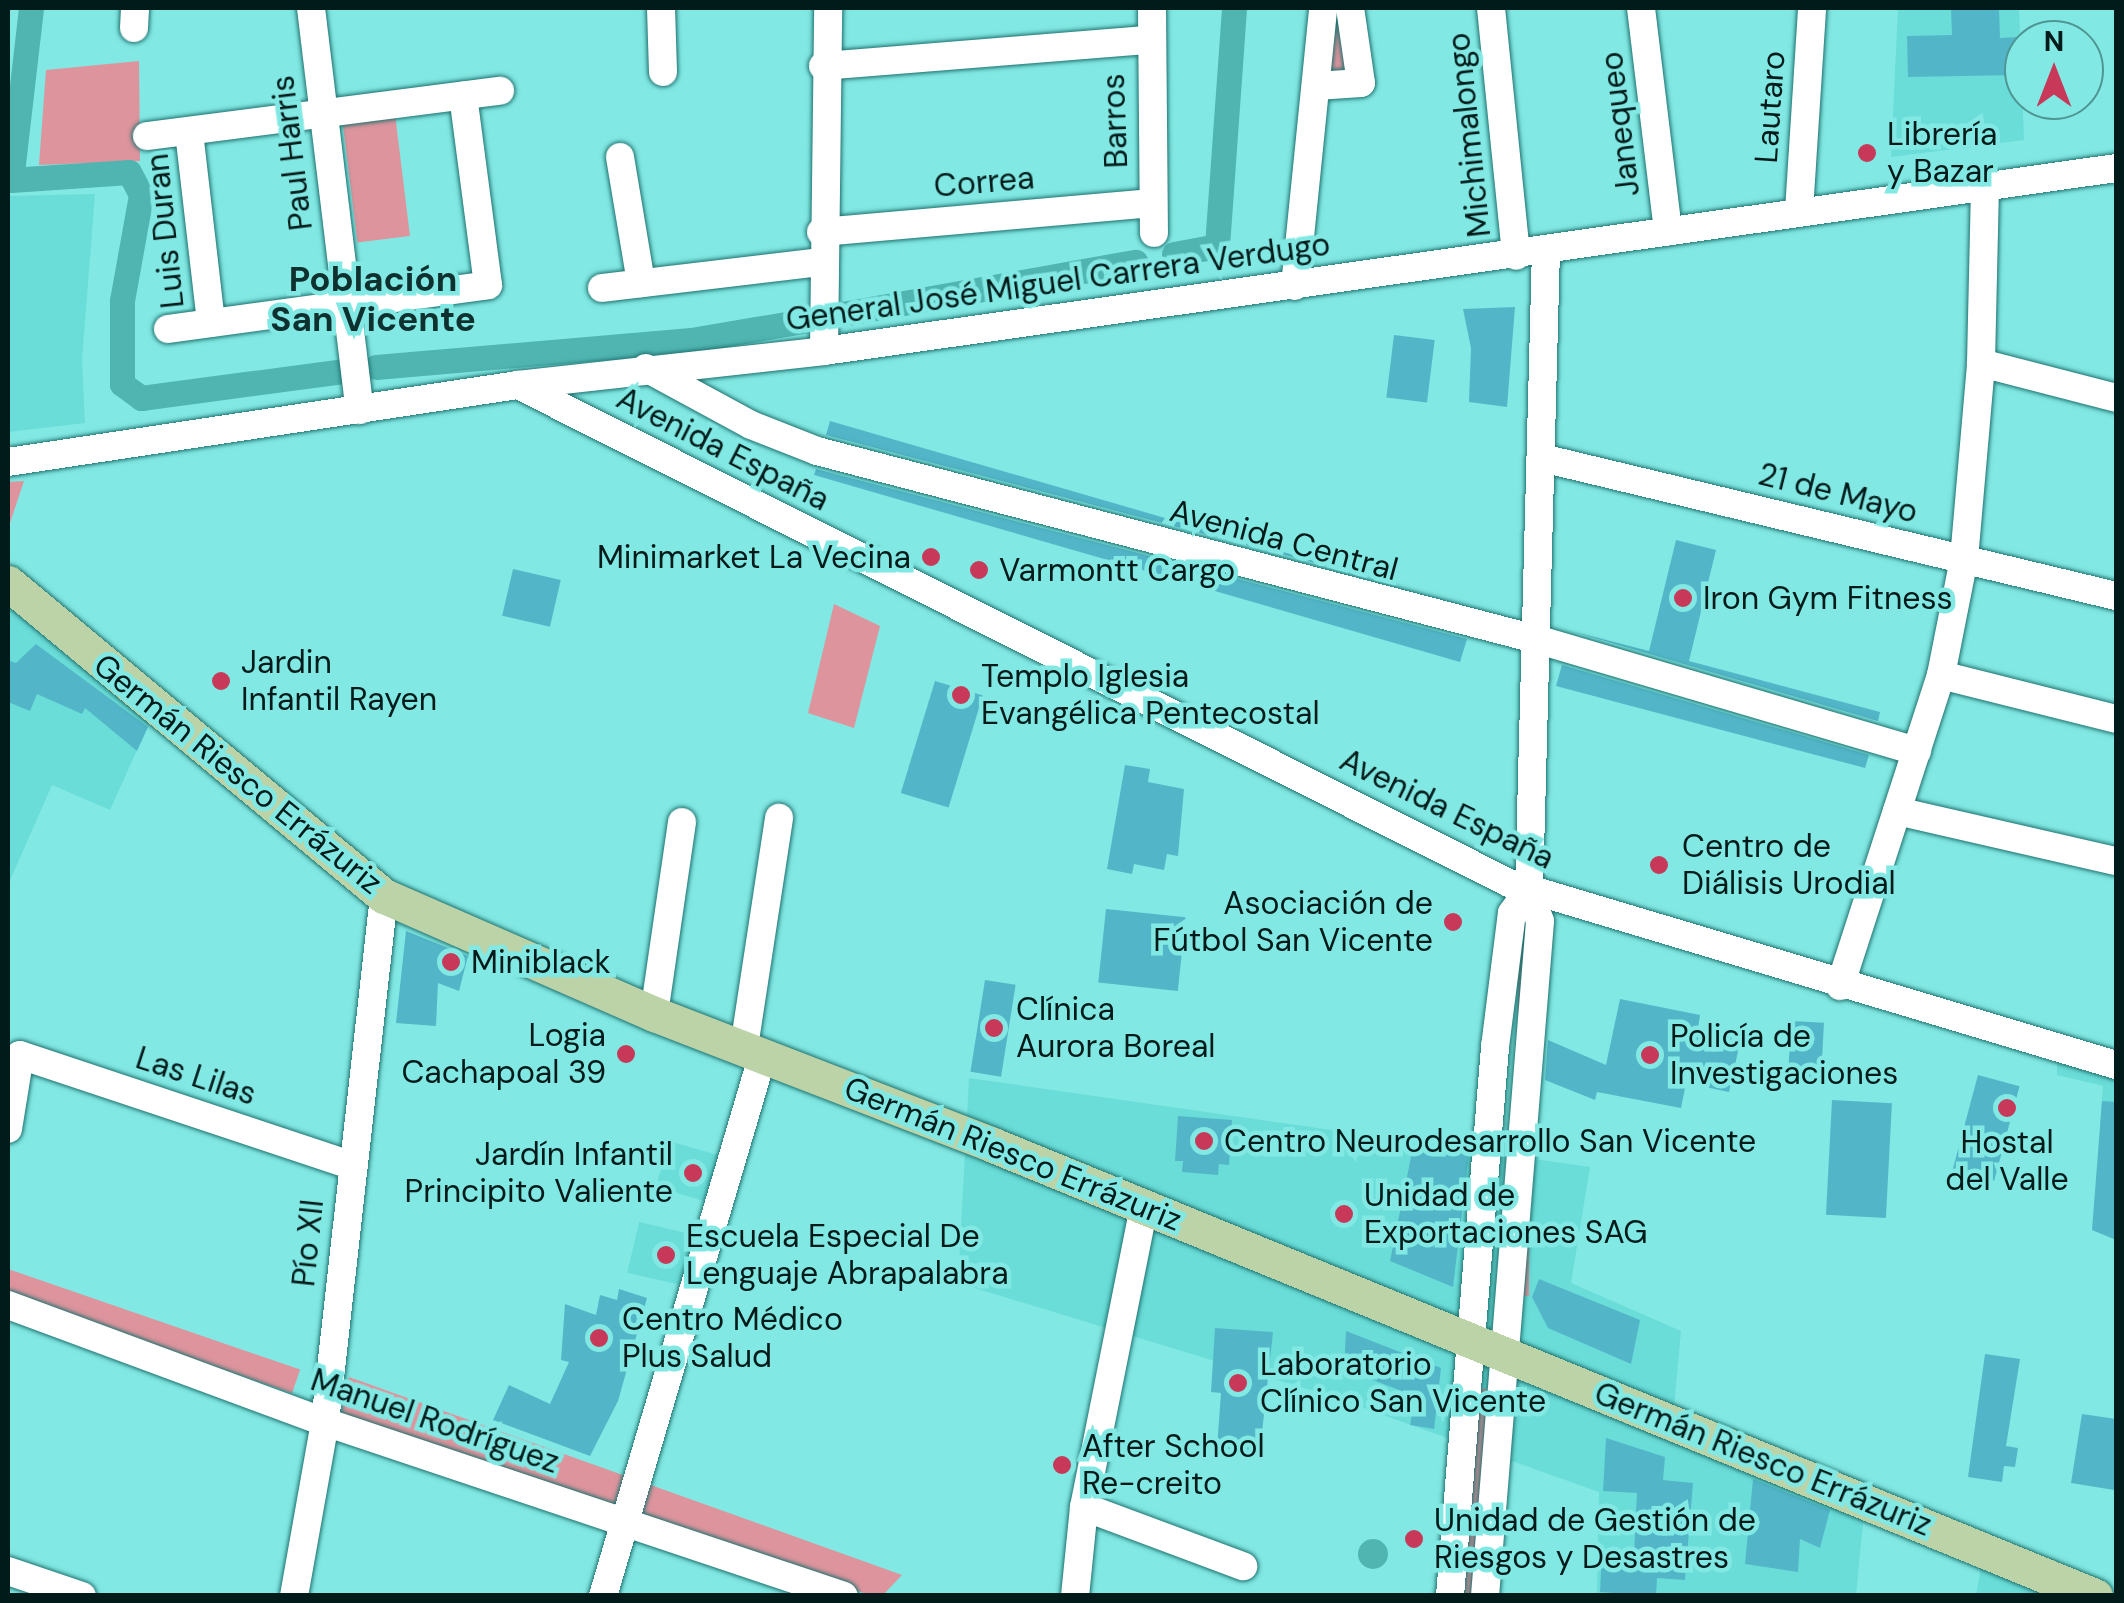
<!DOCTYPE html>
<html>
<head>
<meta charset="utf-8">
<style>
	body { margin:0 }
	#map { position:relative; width:2124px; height:1603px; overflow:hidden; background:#82e8e3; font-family:"DM Sans",sans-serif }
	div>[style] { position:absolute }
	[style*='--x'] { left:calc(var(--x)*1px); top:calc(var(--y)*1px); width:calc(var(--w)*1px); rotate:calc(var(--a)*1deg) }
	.built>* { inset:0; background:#6addd8; transform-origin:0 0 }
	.green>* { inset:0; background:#de949d; transform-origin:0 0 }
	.water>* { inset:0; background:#50b5b1 }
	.round { border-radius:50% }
	.canal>* { height:25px; margin:-12.5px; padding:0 12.5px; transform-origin:12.5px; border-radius:12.5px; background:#50b5b1 }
	.building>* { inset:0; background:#52b6c8; transform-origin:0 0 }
	.roads { filter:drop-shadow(0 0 2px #1e726f) drop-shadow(0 0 2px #1e726f) }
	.minor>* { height:28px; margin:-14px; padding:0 14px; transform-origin:14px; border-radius:14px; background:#fff }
	.major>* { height:35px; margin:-17.5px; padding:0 17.5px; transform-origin:17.5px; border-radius:17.5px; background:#bcd3a8 }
	.dots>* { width:28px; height:28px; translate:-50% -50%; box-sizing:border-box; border:5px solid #82e8e3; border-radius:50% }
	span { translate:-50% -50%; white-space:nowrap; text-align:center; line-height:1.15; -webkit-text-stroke:9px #82e8e3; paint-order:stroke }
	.street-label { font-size:32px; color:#001b1a }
	.poi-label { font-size:32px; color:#001b1a }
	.left { translate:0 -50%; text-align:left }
	.right { translate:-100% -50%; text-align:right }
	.neighbourhood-label { font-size:35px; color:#0e302e; font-weight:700 }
	.frame { position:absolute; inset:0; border:10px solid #001b1a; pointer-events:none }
	.north { position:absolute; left:2004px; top:20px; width:100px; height:100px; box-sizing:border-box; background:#82e8e3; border:2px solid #4e9693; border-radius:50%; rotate:0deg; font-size:28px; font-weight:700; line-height:40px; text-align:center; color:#001b1a }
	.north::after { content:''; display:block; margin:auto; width:35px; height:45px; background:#c73859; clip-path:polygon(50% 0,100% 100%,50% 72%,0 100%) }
</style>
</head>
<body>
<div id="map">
	<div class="built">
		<div style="clip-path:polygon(1898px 8px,2019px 8px,2024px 140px,1891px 157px)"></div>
		<div style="clip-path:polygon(95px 194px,82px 360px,85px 423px,8px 432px,8px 196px)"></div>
		<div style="clip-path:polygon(8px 590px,151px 719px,110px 810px,52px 785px,8px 885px)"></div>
		<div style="clip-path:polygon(2057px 1049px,2116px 1065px,2116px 1129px,2100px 1124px,2103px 1086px,2057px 1075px)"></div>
		<div style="clip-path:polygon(969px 1078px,1590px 1167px,1571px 1283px,1681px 1331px,1672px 1429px,1864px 1513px,1856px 1595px,1597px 1595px,1599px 1492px,1330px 1396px,958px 1283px)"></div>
		<div style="left:669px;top:1141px;width:66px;height:48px;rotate:16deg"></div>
		<div style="left:639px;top:1222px;width:73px;height:52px;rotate:13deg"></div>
		<div style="clip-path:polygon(1984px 1550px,2095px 1596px,1976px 1596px)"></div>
	</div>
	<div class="green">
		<div style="clip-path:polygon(1330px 8px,1346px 8px,1353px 74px,1324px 75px)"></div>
		<div style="clip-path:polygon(139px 61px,140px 161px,39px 165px,46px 70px)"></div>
		<div style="left:395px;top:114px;width:123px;height:53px;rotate:83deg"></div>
		<div style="clip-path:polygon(24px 481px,8px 529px,8px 482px)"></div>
		<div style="clip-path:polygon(834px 604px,880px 626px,854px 728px,808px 713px)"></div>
		<div style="left:1518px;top:933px;width:11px;height:363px"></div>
		<div style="left:8px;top:1269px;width:309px;height:25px;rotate:19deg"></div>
		<div style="clip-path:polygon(349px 1377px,902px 1575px,883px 1595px,870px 1595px,340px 1419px)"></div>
		<div style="clip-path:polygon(1484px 1388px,1491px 1392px,1476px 1595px,1464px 1596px,1479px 1391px)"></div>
	</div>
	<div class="water">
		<div class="round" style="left:1358px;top:1539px;width:30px;height:30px"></div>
	</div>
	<div class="canal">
		<div style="--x:31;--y:8;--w:173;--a:96.6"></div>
		<div style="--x:11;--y:180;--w:118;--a:-3.9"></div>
		<div style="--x:129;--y:172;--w:26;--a:62"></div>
		<div style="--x:141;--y:195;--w:108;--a:100.2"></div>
		<div style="--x:122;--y:301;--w:83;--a:90"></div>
		<div style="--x:122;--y:384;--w:24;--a:36"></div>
		<div style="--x:141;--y:398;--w:198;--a:-7.6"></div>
		<div style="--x:1174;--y:254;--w:44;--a:-10.5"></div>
		<div style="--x:1217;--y:246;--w:239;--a:-85.9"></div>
		<div style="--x:842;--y:314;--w:298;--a:-10.1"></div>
		<div style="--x:376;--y:367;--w:316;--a:-4.9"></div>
		<div style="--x:691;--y:340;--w:114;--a:-9.6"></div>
	</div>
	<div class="building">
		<div style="clip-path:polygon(1951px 8px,1999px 8px,2000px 38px,2017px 37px,2017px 75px,1908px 77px,1907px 36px,1952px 35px)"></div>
		<div style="clip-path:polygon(1515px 307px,1507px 407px,1469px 402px,1471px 348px,1463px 309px)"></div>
		<div style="left:1394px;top:335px;width:41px;height:63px;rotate:7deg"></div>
		<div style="clip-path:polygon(830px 421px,1369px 577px,826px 435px)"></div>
		<div style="clip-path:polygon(816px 469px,1467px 639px,1460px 662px,814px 475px)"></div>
		<div style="clip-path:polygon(1676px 540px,1716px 550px,1689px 661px,1880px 712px,1878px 721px,1571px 631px,1649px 651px)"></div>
		<div style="left:513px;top:569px;width:49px;height:48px;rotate:13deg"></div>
		<div style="clip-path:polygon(36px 644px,148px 727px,137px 751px,85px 708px,82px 714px,37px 694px,30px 711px,8px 702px,8px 660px,16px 663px)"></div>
		<div style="clip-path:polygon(1562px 665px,1869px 755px,1865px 768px,1556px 686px)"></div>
		<div style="left:935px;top:681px;width:50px;height:117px;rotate:17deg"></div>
		<div style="clip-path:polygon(1125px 765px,1150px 769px,1148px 782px,1184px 789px,1178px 856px,1167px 854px,1164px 870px,1134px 864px,1132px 874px,1107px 869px)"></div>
		<div style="left:1106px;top:909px;width:80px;height:74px;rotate:6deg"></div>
		<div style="clip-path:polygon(406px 931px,468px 956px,459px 991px,438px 983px,436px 1026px,396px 1023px)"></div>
		<div style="left:985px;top:980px;width:31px;height:93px;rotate:9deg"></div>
		<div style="clip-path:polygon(1620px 999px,1700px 1015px,1698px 1028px,1741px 1038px,1729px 1092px,1686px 1083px,1681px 1108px,1597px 1092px,1595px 1100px,1545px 1080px,1548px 1040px,1606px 1065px)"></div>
		<div style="left:1791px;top:1021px;width:33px;height:59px;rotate:3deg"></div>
		<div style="left:1978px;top:1075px;width:43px;height:98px;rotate:15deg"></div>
		<div style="left:1832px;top:1100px;width:60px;height:115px;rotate:3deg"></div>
		<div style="clip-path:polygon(2102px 1101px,2116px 1102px,2116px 1240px,2092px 1230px)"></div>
		<div style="clip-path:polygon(1178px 1116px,1232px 1120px,1229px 1165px,1219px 1164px,1218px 1175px,1182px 1172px,1183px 1161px,1175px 1161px)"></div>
		<div style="clip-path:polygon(1413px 1147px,1469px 1154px,1453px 1287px,1390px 1261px)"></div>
		<div style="clip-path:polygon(1539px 1279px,1640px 1320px,1631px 1364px,1548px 1328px,1532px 1297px)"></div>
		<div style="clip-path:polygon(619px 1289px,647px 1298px,618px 1401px,590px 1456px,493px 1420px,509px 1385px,550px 1404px,569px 1362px,561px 1360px,565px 1304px,596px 1315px,600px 1295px,617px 1300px)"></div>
		<div style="clip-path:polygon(1215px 1328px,1273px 1332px,1260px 1451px,1217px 1448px,1221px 1393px,1211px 1392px)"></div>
		<div style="clip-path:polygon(1346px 1331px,1441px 1368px,1434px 1429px,1410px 1425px,1415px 1396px,1344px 1369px)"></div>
		<div style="clip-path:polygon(1985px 1354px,2020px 1359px,2006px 1446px,2018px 1448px,2015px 1467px,2004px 1466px,2002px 1482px,1968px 1477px)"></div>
		<div style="clip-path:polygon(2082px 1414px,2116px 1419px,2114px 1490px,2071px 1483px)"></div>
		<div style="clip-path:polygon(1606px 1438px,1665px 1457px,1663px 1480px,1693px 1483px,1685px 1580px,1657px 1578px,1656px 1596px,1600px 1592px,1602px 1552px,1634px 1554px,1637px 1493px,1603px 1491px)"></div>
		<div style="clip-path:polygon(1753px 1479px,1830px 1510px,1820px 1548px,1800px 1539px,1798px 1572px,1745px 1564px)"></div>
	</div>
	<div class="roads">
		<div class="minor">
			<div style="--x:311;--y:8;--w:405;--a:83.1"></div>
			<div style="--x:661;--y:8;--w:64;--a:88.2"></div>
			<div style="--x:1152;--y:8;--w:225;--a:89.5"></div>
			<div style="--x:1491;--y:8;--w:249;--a:84.2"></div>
			<div style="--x:1641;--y:8;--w:225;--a:83.1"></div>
			<div style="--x:134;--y:28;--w:20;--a:-87"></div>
			<div style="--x:823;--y:66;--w:326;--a:-4.6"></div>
			<div style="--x:1316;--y:86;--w:45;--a:-3.8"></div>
			<div style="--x:1361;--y:83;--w:76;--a:-98.3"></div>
			<div style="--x:189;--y:132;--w:192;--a:83.4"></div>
			<div style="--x:147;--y:136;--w:356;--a:-7.3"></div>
			<div style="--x:620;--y:157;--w:128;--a:80.5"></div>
			<div style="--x:1799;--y:211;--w:203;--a:-86.3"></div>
			<div style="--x:821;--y:232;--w:333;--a:-5"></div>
			<div style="--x:1295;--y:286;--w:279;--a:-84.2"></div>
			<div style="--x:602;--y:288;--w:220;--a:-6.8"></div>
			<div style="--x:168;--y:329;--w:323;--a:-7.8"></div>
			<div style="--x:488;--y:285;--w:191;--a:-97.5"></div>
			<div style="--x:824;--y:351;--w:343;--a:-89.3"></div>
			<div style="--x:1981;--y:363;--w:139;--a:14.5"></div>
			<div style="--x:646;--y:368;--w:119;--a:28.5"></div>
			<div style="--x:751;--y:425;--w:71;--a:21.5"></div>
			<div style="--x:817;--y:451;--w:746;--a:14.67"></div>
			<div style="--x:1539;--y:640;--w:394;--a:16.4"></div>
			<div style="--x:518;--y:385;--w:1109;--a:26.68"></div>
			<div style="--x:1509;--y:883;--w:634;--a:16.69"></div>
			<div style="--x:1542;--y:458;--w:590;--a:13.52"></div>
			<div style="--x:8;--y:462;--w:516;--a:-8.59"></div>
			<div style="--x:518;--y:385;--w:308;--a:-6.3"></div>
			<div style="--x:824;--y:351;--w:1305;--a:-8.06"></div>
			<div style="--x:1941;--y:675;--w:180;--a:14.1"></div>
			<div style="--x:1897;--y:811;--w:225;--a:12.9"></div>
			<div style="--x:1840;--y:986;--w:327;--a:-72"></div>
			<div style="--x:1941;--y:675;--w:118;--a:-78.8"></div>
			<div style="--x:1964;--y:559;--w:197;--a:-85"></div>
			<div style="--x:1981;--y:363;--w:180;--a:-88.7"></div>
			<div style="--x:654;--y:1014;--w:194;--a:-81.7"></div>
			<div style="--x:744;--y:1047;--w:232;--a:-81.3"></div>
			<div style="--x:8;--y:1129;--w:75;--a:-80.8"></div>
			<div style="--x:20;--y:1055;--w:349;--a:18.4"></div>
			<div style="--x:8;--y:1305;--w:338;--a:20.3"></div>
			<div style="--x:325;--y:1422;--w:547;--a:18.53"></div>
			<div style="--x:1084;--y:1507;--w:170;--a:20.4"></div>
			<div style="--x:8;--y:1571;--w:78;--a:18.7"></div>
			<div style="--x:294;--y:1596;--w:177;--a:-79.9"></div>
			<div style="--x:325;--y:1422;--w:529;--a:-83.6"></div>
			<div style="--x:603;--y:1596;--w:565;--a:-73.55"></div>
			<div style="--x:1075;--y:1596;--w:89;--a:-84.2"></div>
			<div style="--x:1084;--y:1507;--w:306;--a:-78.7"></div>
			<div style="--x:1450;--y:1596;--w:551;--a:-85.31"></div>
			<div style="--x:1495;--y:1047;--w:135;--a:-82.8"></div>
			<div style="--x:1512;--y:913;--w:29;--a:-54"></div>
			<div style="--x:1485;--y:1596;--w:677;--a:-85.34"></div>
			<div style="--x:1540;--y:921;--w:33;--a:-110"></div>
			<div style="--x:1529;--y:890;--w:641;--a:-88.48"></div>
		</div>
		<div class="major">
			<div style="--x:8;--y:583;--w:489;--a:39.8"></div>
			<div style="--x:384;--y:896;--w:295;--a:23.6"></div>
			<div style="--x:654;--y:1014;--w:363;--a:21.1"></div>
			<div style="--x:993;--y:1145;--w:1191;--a:22.26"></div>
		</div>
	</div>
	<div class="dots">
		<div style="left:1867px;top:153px;background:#c73859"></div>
		<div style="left:931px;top:557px;background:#c73859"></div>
		<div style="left:979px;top:570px;background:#c73859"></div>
		<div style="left:1683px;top:598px;background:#c73859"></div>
		<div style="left:221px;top:681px;background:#c73859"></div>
		<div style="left:961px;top:695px;background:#c73859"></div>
		<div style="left:1659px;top:865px;background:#c73859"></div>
		<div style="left:1453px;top:922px;background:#c73859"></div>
		<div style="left:451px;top:962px;background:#c73859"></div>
		<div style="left:994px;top:1028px;background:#c73859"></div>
		<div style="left:626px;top:1054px;background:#c73859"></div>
		<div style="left:1650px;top:1055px;background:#c73859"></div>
		<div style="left:2007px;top:1108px;background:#c73859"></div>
		<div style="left:1204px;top:1141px;background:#c73859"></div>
		<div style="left:693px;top:1173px;background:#c73859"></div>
		<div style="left:1344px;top:1214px;background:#c73859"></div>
		<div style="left:666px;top:1255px;background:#c73859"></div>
		<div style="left:599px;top:1338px;background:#c73859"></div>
		<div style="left:1238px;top:1383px;background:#c73859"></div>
		<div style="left:1062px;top:1465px;background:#c73859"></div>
		<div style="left:1414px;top:1539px;background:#c73859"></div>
	</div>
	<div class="street-label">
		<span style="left:1770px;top:107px;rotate:-86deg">Lautaro</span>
		<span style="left:1115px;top:121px;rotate:-92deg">Barros</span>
		<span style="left:1620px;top:124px;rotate:-97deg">Janequeo</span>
		<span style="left:1469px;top:135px;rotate:-96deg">Michimalongo</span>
		<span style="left:292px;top:153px;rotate:-97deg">Paul Harris</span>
		<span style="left:984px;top:182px;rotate:-5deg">Correa</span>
		<span style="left:165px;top:231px;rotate:-96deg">Luis Duran</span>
		<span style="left:1058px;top:282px;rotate:-8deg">General José Miguel Carrera Verdugo</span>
		<span style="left:723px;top:449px;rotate:27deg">Avenida España</span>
		<span style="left:1838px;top:493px;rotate:14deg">21 de Mayo</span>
		<span style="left:1284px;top:540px;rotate:15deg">Avenida Central</span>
		<span style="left:238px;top:774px;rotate:39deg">Germán Riesco Errázuriz</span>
		<span style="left:1447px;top:809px;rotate:26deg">Avenida España</span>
		<span style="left:196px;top:1076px;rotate:18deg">Las Lilas</span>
		<span style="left:1013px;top:1154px;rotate:22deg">Germán Riesco Errázuriz</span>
		<span style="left:308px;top:1243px;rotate:-84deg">Pío XII</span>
		<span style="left:435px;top:1421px;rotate:19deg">Manuel Rodríguez</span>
		<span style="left:1763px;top:1459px;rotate:22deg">Germán Riesco Errázuriz</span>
	</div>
	<div class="poi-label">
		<span class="left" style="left:1887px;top:153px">Librería<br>y Bazar</span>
		<span class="right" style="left:911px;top:557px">Minimarket La Vecina</span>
		<span class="left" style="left:999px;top:570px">Varmontt Cargo</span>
		<span class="left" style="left:1703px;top:598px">Iron Gym Fitness</span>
		<span class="left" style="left:241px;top:681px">Jardin<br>Infantil Rayen</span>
		<span class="left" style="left:981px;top:695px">Templo Iglesia<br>Evangélica Pentecostal</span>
		<span class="left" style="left:1682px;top:865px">Centro de<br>Diálisis Urodial</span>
		<span class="right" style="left:1433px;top:922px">Asociación de<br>Fútbol San Vicente</span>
		<span class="left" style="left:471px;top:962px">Miniblack</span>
		<span class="left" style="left:1016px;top:1028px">Clínica<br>Aurora Boreal</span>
		<span class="right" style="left:606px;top:1054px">Logia<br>Cachapoal 39</span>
		<span class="left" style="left:1670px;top:1055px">Policía de<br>Investigaciones</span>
		<span class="left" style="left:1224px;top:1141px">Centro Neurodesarrollo San Vicente</span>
		<span style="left:2007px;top:1161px">Hostal<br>del Valle</span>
		<span class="right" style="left:673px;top:1173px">Jardín Infantil<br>Principito Valiente</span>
		<span class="left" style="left:1364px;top:1214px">Unidad de<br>Exportaciones SAG</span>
		<span class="left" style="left:686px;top:1255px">Escuela Especial De<br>Lenguaje Abrapalabra</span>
		<span class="left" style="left:622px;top:1338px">Centro Médico<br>Plus Salud</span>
		<span class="left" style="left:1260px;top:1383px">Laboratorio<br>Clínico San Vicente</span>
		<span class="left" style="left:1082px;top:1465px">After School<br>Re-creito</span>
		<span class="left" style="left:1434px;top:1539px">Unidad de Gestión de<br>Riesgos y Desastres</span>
	</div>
	<div class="neighbourhood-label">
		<span style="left:373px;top:299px">Población<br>San Vicente</span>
	</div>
	<div class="frame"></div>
	<div class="north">N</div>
</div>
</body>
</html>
